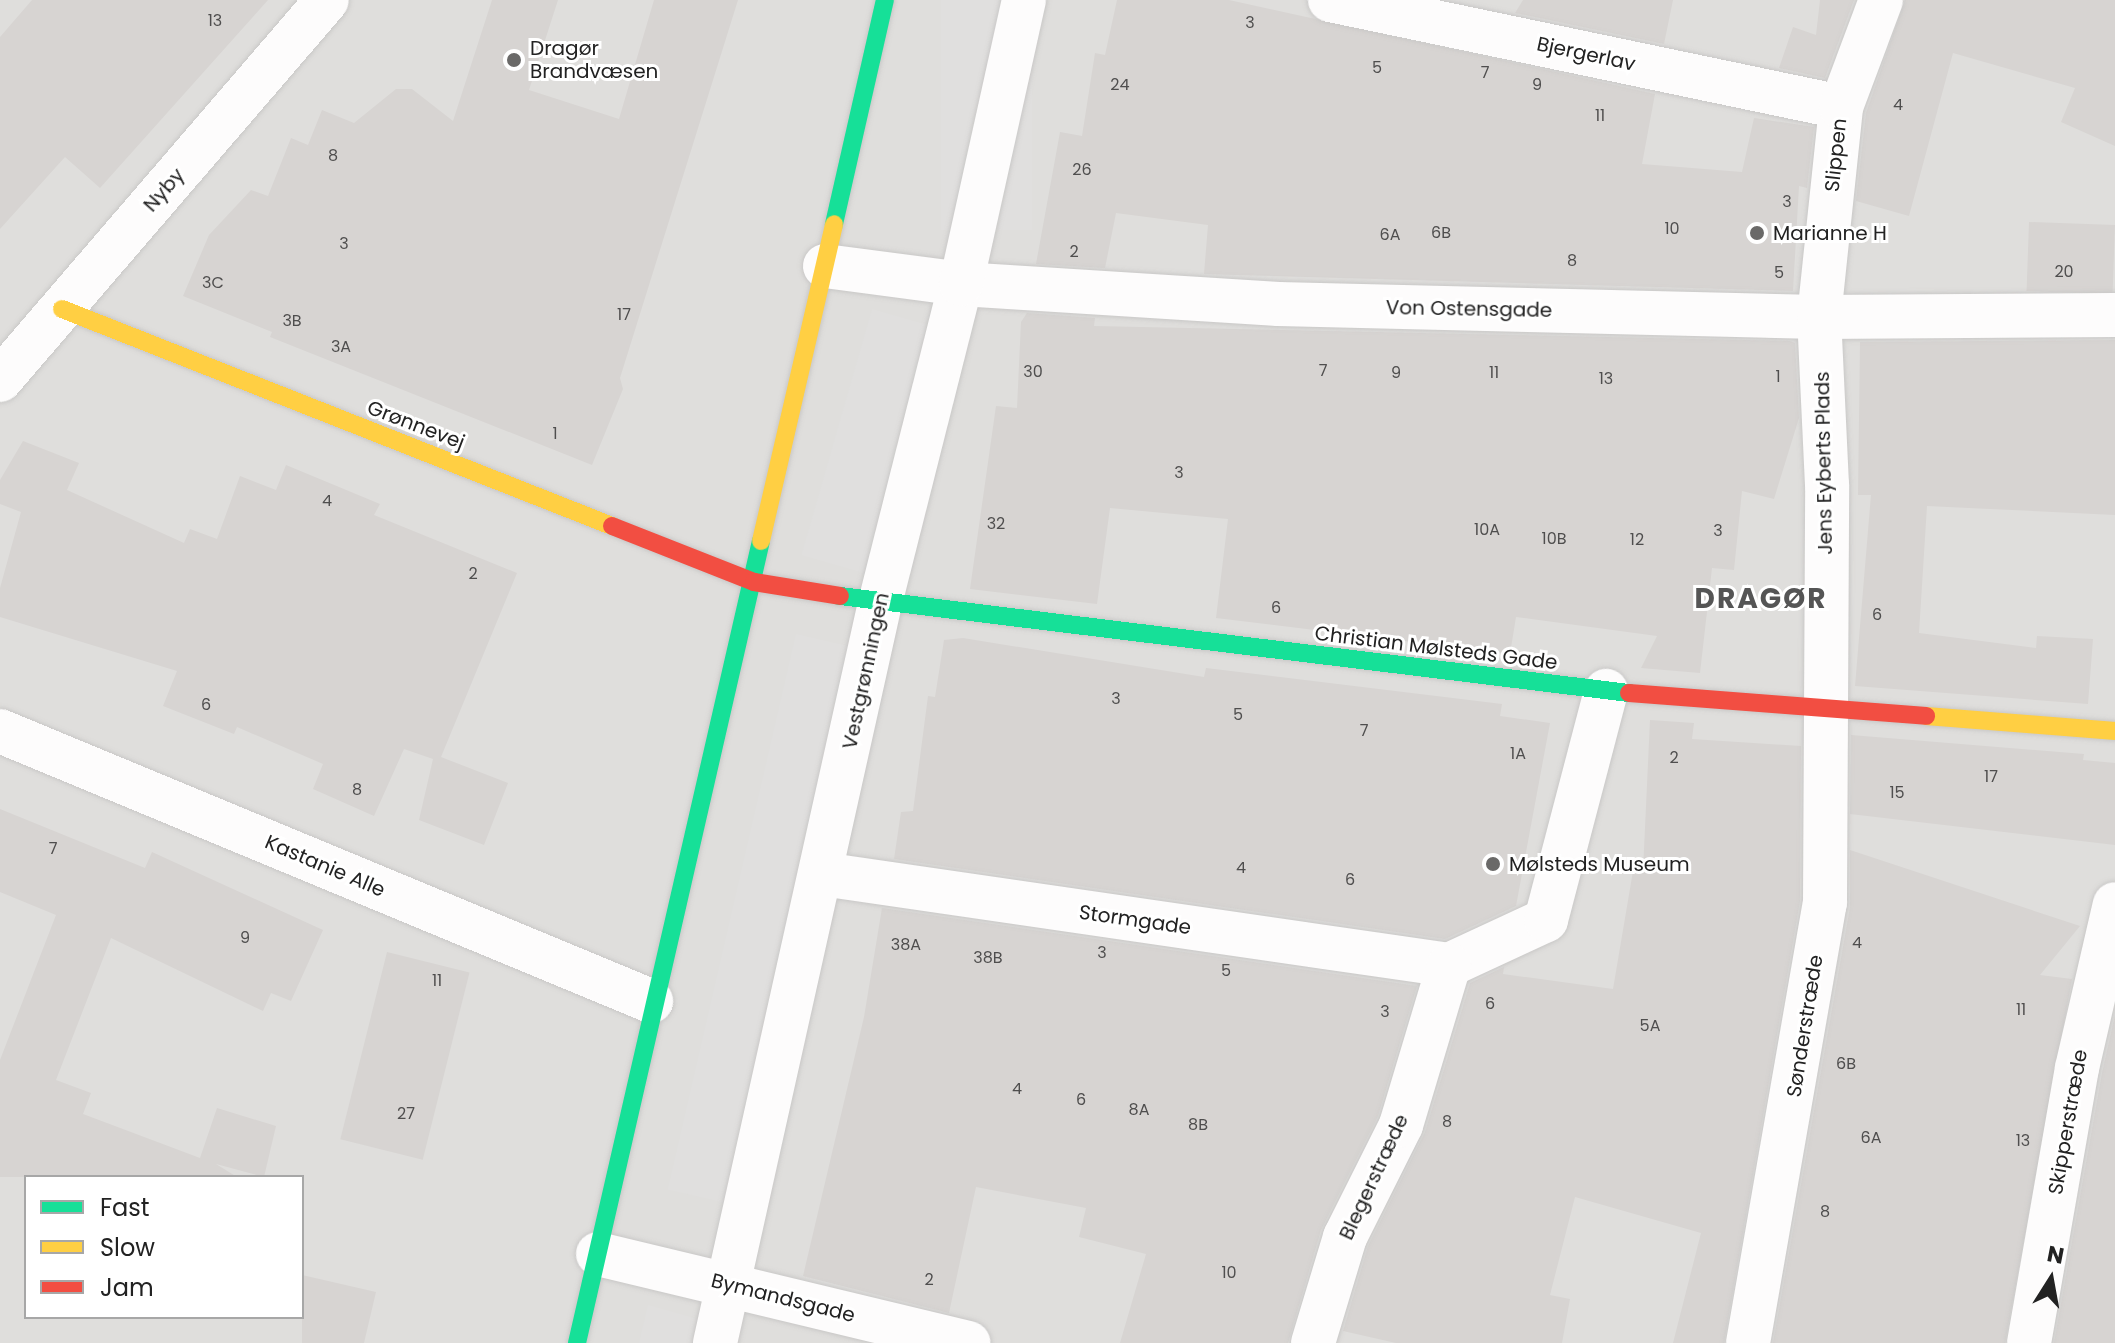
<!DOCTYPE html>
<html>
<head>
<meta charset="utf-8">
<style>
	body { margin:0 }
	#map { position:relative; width:2115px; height:1343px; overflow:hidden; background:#f0eeeb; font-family:Poppins,sans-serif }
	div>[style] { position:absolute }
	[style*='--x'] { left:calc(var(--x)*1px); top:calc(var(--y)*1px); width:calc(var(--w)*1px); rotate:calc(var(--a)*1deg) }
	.residential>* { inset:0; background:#dfdedc }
	.parking>* { inset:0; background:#e0dfde; transform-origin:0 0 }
	.building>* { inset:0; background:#d7d4d2; transform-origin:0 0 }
	.roads { filter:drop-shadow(0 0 2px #c9c8c7) drop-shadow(0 0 2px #c9c8c7) }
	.street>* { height:44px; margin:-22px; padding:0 22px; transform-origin:22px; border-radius:22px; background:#fdfcfc }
	.fast>* { height:18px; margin:-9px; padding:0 9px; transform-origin:9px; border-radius:9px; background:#16e098 }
	.slow>* { height:18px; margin:-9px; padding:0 9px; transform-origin:9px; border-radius:9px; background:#ffcf43 }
	.jam>* { height:18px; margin:-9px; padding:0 9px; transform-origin:9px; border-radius:9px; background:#f24e42 }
	.dots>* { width:22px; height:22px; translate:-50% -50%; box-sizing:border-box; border:4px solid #fff; border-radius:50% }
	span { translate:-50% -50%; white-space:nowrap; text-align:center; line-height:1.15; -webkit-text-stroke:6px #fff; paint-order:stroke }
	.number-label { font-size:16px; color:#4f4e4e }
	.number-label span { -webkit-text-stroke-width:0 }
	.poi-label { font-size:20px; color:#222 }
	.left { translate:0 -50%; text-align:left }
	.street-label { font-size:20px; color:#222 }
	.district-label { font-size:28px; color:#555; font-weight:700; letter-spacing:2px }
	.legend { position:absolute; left:24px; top:1175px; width:280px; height:144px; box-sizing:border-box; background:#fff; border:2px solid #a7a7a7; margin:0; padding:10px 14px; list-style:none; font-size:24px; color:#222 }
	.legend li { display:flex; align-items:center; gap:16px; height:40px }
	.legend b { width:40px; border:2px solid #a7a7a7 }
	.north { position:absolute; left:2011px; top:1239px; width:80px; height:80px; -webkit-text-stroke:6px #fff; paint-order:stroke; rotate:11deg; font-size:22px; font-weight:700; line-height:32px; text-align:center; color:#222 }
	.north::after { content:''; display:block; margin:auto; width:28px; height:36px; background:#222; clip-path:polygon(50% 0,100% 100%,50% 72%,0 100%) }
</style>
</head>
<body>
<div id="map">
	<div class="residential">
		<div style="clip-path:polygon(evenodd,0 0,2115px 0,2115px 1343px,0 1343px,0 0,26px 1177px,302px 1177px,302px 1317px,26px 1317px,26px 1177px)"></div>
	</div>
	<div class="parking">
		<div style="left:941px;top:0;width:91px;height:230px"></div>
		<div style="left:872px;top:309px;width:94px;height:256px;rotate:16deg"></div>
		<div style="left:796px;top:634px;width:91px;height:570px;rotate:13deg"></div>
		<div style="clip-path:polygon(648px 1305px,732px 1329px,729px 1343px,639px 1343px)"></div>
	</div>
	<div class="building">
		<div style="clip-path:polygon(32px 0,268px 0,100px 188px,65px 157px,0 229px,0 37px)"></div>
		<div style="clip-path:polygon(492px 0,558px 0,529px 90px,619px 119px,654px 0,738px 0,620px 378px,623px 389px,592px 465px,270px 337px,272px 332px,183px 296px,209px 235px,251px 190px,268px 196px,291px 138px,308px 145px,322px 110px,354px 123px,396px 89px,412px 89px,453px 121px)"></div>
		<div style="clip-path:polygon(1117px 0,1229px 0,1655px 94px,1642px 164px,1742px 172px,1754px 118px,1814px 127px,1807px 188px,1799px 186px,1793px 291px,1204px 274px,1208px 225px,1116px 213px,1105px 268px,1036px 264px,1060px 132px,1082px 136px,1095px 53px,1105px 55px)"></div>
		<div style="clip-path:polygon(1523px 0,1673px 0,1664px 44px,1515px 13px)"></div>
		<div style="clip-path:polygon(1820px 0,1854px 0,1825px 78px,1779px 68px,1793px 27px,1816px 35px)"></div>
		<div style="clip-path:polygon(1905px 0,2115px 0,2115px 146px,2061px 122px,2075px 88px,1953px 53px,1909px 216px,1856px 201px,1866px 113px)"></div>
		<div style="left:2029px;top:222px;width:86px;height:69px;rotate:2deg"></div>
		<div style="clip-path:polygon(1027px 313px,1095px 318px,1094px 326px,1790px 341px,1795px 343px,1799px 418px,1774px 499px,1742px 491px,1734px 570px,1712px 568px,1700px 673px,1641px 668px,1657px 636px,1516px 617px,1510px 654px,1216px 618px,1228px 519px,1110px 508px,1097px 604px,970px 589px,996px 406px,1017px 408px,1021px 322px)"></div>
		<div style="clip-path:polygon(2115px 340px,2115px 515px,1927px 506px,1919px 633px,2036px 648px,2037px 636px,2093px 639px,2088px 704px,1855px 686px,1871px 495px,1858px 495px,1860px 342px)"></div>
		<div style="clip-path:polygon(23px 441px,79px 463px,67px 490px,184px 543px,190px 529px,217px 539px,240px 476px,276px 490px,286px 465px,380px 504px,374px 515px,517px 573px,441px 757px,508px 783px,484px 845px,419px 820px,433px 759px,404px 749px,374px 816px,313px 789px,323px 764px,237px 727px,234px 734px,163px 706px,177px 671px,0 617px,0 588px,21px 512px,0 504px,0 480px)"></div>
		<div style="clip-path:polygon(963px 638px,1204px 677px,1206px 668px,1502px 704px,1500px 716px,1550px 723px,1516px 906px,1445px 939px,894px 859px,901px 812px,913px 811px,928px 696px,935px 697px,944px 640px)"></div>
		<div style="clip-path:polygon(1650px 720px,1694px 723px,1692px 739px,1801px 746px,1800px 901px,1724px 1343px,1673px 1343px,1701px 1233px,1575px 1197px,1550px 1295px,1570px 1299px,1562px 1343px,1396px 1343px,1343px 1331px,1368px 1246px,1425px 1132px,1470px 983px,1504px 967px,1503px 974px,1613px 989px,1633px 871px,1643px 871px)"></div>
		<div style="clip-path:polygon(1851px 735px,2084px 754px,2083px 760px,2115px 763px,2115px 845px,1850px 814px)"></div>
		<div style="clip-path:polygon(0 809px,145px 868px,152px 852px,323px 930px,291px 1001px,271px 993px,263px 1011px,111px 938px,56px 1080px,91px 1093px,83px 1114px,200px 1158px,217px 1108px,276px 1126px,264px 1177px,216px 1164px,237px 1177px,0 1177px,0 1060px,56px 915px,0 892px)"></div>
		<div style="clip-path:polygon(1850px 850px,2080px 926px,2040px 975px,2072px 979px,2005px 1343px,1773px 1343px,1850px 907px)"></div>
		<div style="clip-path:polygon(882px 908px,1417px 986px,1378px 1116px,1321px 1230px,1288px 1343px,1120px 1343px,1146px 1254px,1079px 1237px,1086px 1208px,976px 1187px,949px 1313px,803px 1276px,864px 1017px)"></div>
		<div style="left:387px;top:952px;width:85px;height:193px;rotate:14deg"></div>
		<div style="clip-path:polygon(2115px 1015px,2115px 1343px,2054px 1343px,2102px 1073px)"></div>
		<div style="clip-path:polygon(302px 1275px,376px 1292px,364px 1343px,302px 1343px)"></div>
	</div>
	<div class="roads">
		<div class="street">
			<div style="--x:1330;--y:0;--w:522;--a:11.83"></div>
			<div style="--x:825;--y:266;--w:137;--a:7.5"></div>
			<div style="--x:961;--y:284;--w:318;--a:3.6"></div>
			<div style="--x:1278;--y:304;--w:541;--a:1.38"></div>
			<div style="--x:1819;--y:317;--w:296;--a:-0.4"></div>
			<div style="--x:0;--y:380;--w:501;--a:-49.29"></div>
			<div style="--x:0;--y:731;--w:705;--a:22.53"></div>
			<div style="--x:822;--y:874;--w:634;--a:8.26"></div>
			<div style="--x:1449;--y:965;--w:107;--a:-24.9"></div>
			<div style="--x:1546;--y:920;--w:237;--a:-75.3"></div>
			<div style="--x:598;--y:1254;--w:381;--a:13.5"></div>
			<div style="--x:715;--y:1343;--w:758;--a:-77.43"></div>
			<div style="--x:880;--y:603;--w:329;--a:-75.8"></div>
			<div style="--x:961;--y:284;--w:291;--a:-77.5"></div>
			<div style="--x:1313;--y:1343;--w:111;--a:-73.2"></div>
			<div style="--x:1345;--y:1237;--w:125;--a:-63.4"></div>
			<div style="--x:1401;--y:1125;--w:167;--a:-73.3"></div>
			<div style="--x:1748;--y:1343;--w:447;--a:-80.1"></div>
			<div style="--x:1825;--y:903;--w:418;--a:-89.7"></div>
			<div style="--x:1827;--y:485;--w:168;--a:-92.7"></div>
			<div style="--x:1819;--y:317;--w:211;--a:-84"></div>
			<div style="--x:1841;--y:107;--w:114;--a:-69.5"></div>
			<div style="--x:2029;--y:1343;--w:279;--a:-80.1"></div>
			<div style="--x:2077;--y:1068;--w:168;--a:-77"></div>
		</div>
		<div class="fast">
			<div style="--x:834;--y:224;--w:230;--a:-77.2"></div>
			<div style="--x:840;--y:596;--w:795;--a:7.01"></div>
			<div style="--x:577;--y:1343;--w:823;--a:-77.08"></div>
		</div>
		<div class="slow">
			<div style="--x:62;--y:309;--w:591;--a:21.53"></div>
			<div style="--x:761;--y:541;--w:325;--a:-77"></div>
			<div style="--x:1926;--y:716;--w:190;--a:4.5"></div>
		</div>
		<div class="jam">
			<div style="--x:612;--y:526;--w:153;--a:21.5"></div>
			<div style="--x:754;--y:582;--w:87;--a:9.2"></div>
			<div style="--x:1629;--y:693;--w:298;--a:4.4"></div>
		</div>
	</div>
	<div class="dots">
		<div style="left:514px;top:60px;background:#6a6968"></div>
		<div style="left:1757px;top:233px;background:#6a6968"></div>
		<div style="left:1493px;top:864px;background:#6a6968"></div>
	</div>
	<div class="number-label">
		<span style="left:215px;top:21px">13</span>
		<span style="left:1250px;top:23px">3</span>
		<span style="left:1377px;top:68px">5</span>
		<span style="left:1485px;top:73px">7</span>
		<span style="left:1120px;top:85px">24</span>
		<span style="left:1537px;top:85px">9</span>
		<span style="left:1898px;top:105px">4</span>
		<span style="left:1600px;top:116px">11</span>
		<span style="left:333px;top:156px">8</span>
		<span style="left:1082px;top:170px">26</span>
		<span style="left:1787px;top:202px">3</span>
		<span style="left:1672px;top:229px">10</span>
		<span style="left:1441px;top:233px">6B</span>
		<span style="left:1390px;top:235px">6A</span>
		<span style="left:344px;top:244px">3</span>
		<span style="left:1074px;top:252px">2</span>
		<span style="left:1572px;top:261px">8</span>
		<span style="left:2064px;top:272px">20</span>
		<span style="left:1779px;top:273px">5</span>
		<span style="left:213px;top:283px">3C</span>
		<span style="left:624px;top:315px">17</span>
		<span style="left:292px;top:321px">3B</span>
		<span style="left:341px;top:347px">3A</span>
		<span style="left:1323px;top:371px">7</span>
		<span style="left:1033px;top:372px">30</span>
		<span style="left:1396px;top:373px">9</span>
		<span style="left:1494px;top:373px">11</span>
		<span style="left:1778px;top:377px">1</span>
		<span style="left:1606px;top:379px">13</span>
		<span style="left:555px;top:434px">1</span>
		<span style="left:1179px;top:473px">3</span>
		<span style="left:327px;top:501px">4</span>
		<span style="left:996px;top:524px">32</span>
		<span style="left:1487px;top:530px">10A</span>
		<span style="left:1718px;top:531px">3</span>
		<span style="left:1554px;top:539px">10B</span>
		<span style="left:1637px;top:540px">12</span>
		<span style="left:473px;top:574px">2</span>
		<span style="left:1276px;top:608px">6</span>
		<span style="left:1877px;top:615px">6</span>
		<span style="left:1116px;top:699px">3</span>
		<span style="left:206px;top:705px">6</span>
		<span style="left:1238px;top:715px">5</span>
		<span style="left:1364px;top:731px">7</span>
		<span style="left:1518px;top:754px">1A</span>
		<span style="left:1674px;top:758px">2</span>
		<span style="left:1991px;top:777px">17</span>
		<span style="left:357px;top:790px">8</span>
		<span style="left:1897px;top:793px">15</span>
		<span style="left:53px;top:849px">7</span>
		<span style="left:1241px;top:868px">4</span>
		<span style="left:1350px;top:880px">6</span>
		<span style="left:245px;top:938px">9</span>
		<span style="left:1857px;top:943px">4</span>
		<span style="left:906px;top:945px">38A</span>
		<span style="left:1102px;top:953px">3</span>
		<span style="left:988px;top:958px">38B</span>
		<span style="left:1226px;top:971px">5</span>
		<span style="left:437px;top:981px">11</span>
		<span style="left:1490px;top:1004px">6</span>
		<span style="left:2021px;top:1010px">11</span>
		<span style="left:1385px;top:1012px">3</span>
		<span style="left:1650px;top:1026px">5A</span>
		<span style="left:1846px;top:1064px">6B</span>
		<span style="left:1017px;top:1089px">4</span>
		<span style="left:1081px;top:1100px">6</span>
		<span style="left:1139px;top:1110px">8A</span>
		<span style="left:406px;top:1114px">27</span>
		<span style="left:1447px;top:1122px">8</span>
		<span style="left:1198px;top:1125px">8B</span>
		<span style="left:1871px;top:1138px">6A</span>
		<span style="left:2023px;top:1141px">13</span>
		<span style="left:1825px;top:1212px">8</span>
		<span style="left:1229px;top:1273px">10</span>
		<span style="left:929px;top:1280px">2</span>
	</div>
	<div class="poi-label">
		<span class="left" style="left:530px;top:60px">Dragør<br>Brandvæsen</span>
		<span class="left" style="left:1773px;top:233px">Marianne H</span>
		<span class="left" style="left:1509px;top:864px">Mølsteds Museum</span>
	</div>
	<div class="street-label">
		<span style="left:1586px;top:54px;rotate:12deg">Bjergerlav</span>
		<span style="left:1836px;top:155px;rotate:-84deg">Slippen</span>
		<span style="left:164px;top:190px;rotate:-49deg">Nyby</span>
		<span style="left:1469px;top:309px;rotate:1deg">Von Ostensgade</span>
		<span style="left:416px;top:425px;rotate:21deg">Grønnevej</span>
		<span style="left:1824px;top:463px;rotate:-91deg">Jens Eyberts Plads</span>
		<span style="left:1436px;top:648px;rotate:7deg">Christian Mølsteds Gade</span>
		<span style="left:866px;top:671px;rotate:-78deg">Vestgrønningen</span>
		<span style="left:325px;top:866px;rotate:23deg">Kastanie Alle</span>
		<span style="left:1135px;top:920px;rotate:8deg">Stormgade</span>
		<span style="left:1805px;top:1026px;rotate:-81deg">Sønderstræde</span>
		<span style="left:2068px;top:1122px;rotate:-80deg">Skipperstræde</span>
		<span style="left:1374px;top:1177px;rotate:-65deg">Blegerstræde</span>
		<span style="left:783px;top:1298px;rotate:14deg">Bymandsgade</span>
	</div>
	<div class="district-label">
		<span style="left:1761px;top:599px">DRAGØR</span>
	</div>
	<ul class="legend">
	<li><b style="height:10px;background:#16e098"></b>Fast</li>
	<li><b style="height:10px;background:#ffcf43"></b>Slow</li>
	<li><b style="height:10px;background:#f24e42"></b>Jam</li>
	</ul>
	<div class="north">N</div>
</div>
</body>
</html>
